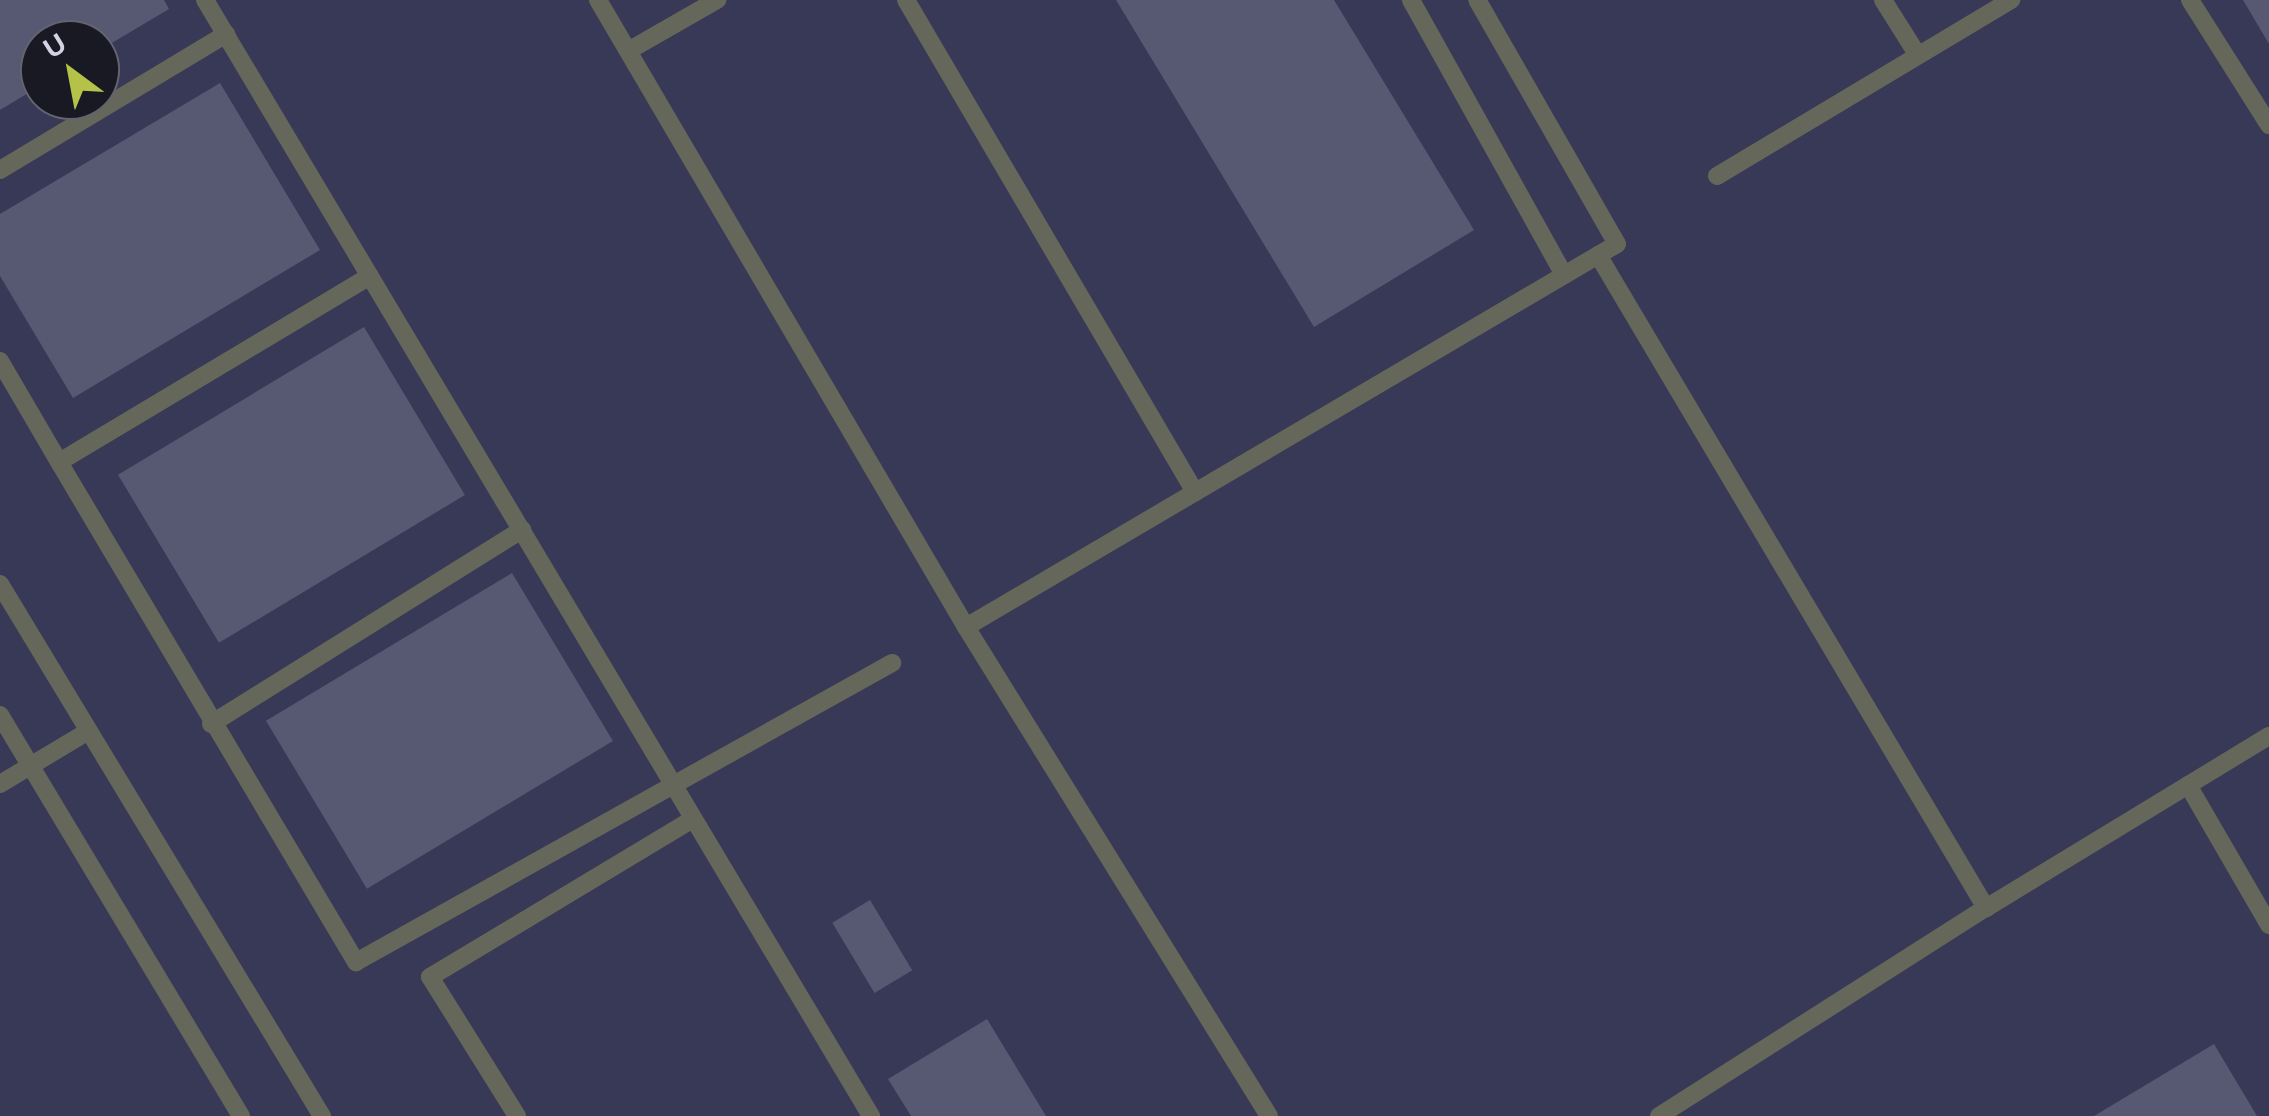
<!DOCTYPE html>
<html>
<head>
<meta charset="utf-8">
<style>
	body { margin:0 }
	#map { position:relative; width:2269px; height:1116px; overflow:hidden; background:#303047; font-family:Arial,sans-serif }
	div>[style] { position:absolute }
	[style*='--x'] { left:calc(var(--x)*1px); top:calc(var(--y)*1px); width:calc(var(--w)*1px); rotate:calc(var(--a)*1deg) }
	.built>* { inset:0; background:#383956 }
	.building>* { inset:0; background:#575871; transform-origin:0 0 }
	.lane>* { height:18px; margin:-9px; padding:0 9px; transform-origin:9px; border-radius:9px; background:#65675b }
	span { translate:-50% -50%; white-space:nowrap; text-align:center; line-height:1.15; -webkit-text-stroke:10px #191924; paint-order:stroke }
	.north { position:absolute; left:20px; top:20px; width:100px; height:100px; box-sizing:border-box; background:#191924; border:2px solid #636470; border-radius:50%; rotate:328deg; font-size:28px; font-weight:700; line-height:40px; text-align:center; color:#d3d4e3 }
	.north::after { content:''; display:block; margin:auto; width:35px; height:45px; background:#b4c24a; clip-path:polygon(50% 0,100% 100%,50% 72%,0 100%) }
</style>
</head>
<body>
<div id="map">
	<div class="built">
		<div style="clip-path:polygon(evenodd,0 0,2269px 0,2269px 1116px,0 1116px,0 0,40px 40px,100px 40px,100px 100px,40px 100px,40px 40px)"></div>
	</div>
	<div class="building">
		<div style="clip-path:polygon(0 0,164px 0,169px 9px,100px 50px,100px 40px,40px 40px,40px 86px,0 110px)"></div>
		<div style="clip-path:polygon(1116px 0,1334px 0,1474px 230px,1314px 327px)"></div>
		<div style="clip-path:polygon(2243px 0,2269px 0,2269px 44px)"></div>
		<div style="clip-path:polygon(220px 83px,320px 250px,73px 398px,0 276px,0 214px)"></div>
		<div style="left:364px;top:327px;width:196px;height:287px;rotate:59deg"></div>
		<div style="left:512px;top:573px;width:196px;height:287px;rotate:59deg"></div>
		<div style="left:870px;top:900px;width:82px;height:44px;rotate:59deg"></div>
		<div style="clip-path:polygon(987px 1019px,1046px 1116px,911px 1116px,888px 1079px)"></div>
		<div style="clip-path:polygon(2214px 1044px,2257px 1116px,2094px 1116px)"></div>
	</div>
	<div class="lane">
		<div style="--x:205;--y:0;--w:1300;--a:59.17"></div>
		<div style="--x:598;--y:0;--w:727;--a:59.59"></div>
		<div style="--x:966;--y:627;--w:575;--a:58.22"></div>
		<div style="--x:906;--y:0;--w:571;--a:59.57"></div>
		<div style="--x:1411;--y:0;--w:315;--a:60.9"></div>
		<div style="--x:1883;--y:0;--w:64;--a:57.8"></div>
		<div style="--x:2190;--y:0;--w:148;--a:57.7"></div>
		<div style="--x:628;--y:51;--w:103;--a:-29.8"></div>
		<div style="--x:0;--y:170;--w:264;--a:-31"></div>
		<div style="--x:1717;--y:176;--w:343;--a:-30.9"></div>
		<div style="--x:1598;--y:255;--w:760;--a:59.28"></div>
		<div style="--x:370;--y:276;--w:362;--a:149.1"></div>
		<div style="--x:59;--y:462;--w:582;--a:59.29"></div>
		<div style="--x:356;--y:962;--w:614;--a:-29.15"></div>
		<div style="--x:0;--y:361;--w:117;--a:59.7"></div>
		<div style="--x:0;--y:584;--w:622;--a:58.82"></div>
		<div style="--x:966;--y:627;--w:755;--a:-30.47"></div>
		<div style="--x:1617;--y:244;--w:281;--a:-119.8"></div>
		<div style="--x:0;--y:715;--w:468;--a:59"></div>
		<div style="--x:211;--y:724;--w:367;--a:-32"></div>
		<div style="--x:0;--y:784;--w:101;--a:-30.9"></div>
		<div style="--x:2188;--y:785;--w:162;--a:59.9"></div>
		<div style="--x:517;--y:1116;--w:164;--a:-122"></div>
		<div style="--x:430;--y:977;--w:307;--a:-31"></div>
		<div style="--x:1659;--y:1116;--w:388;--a:-32.5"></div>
		<div style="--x:1986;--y:908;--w:331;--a:-31.3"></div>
	</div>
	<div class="north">U</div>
</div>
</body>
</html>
